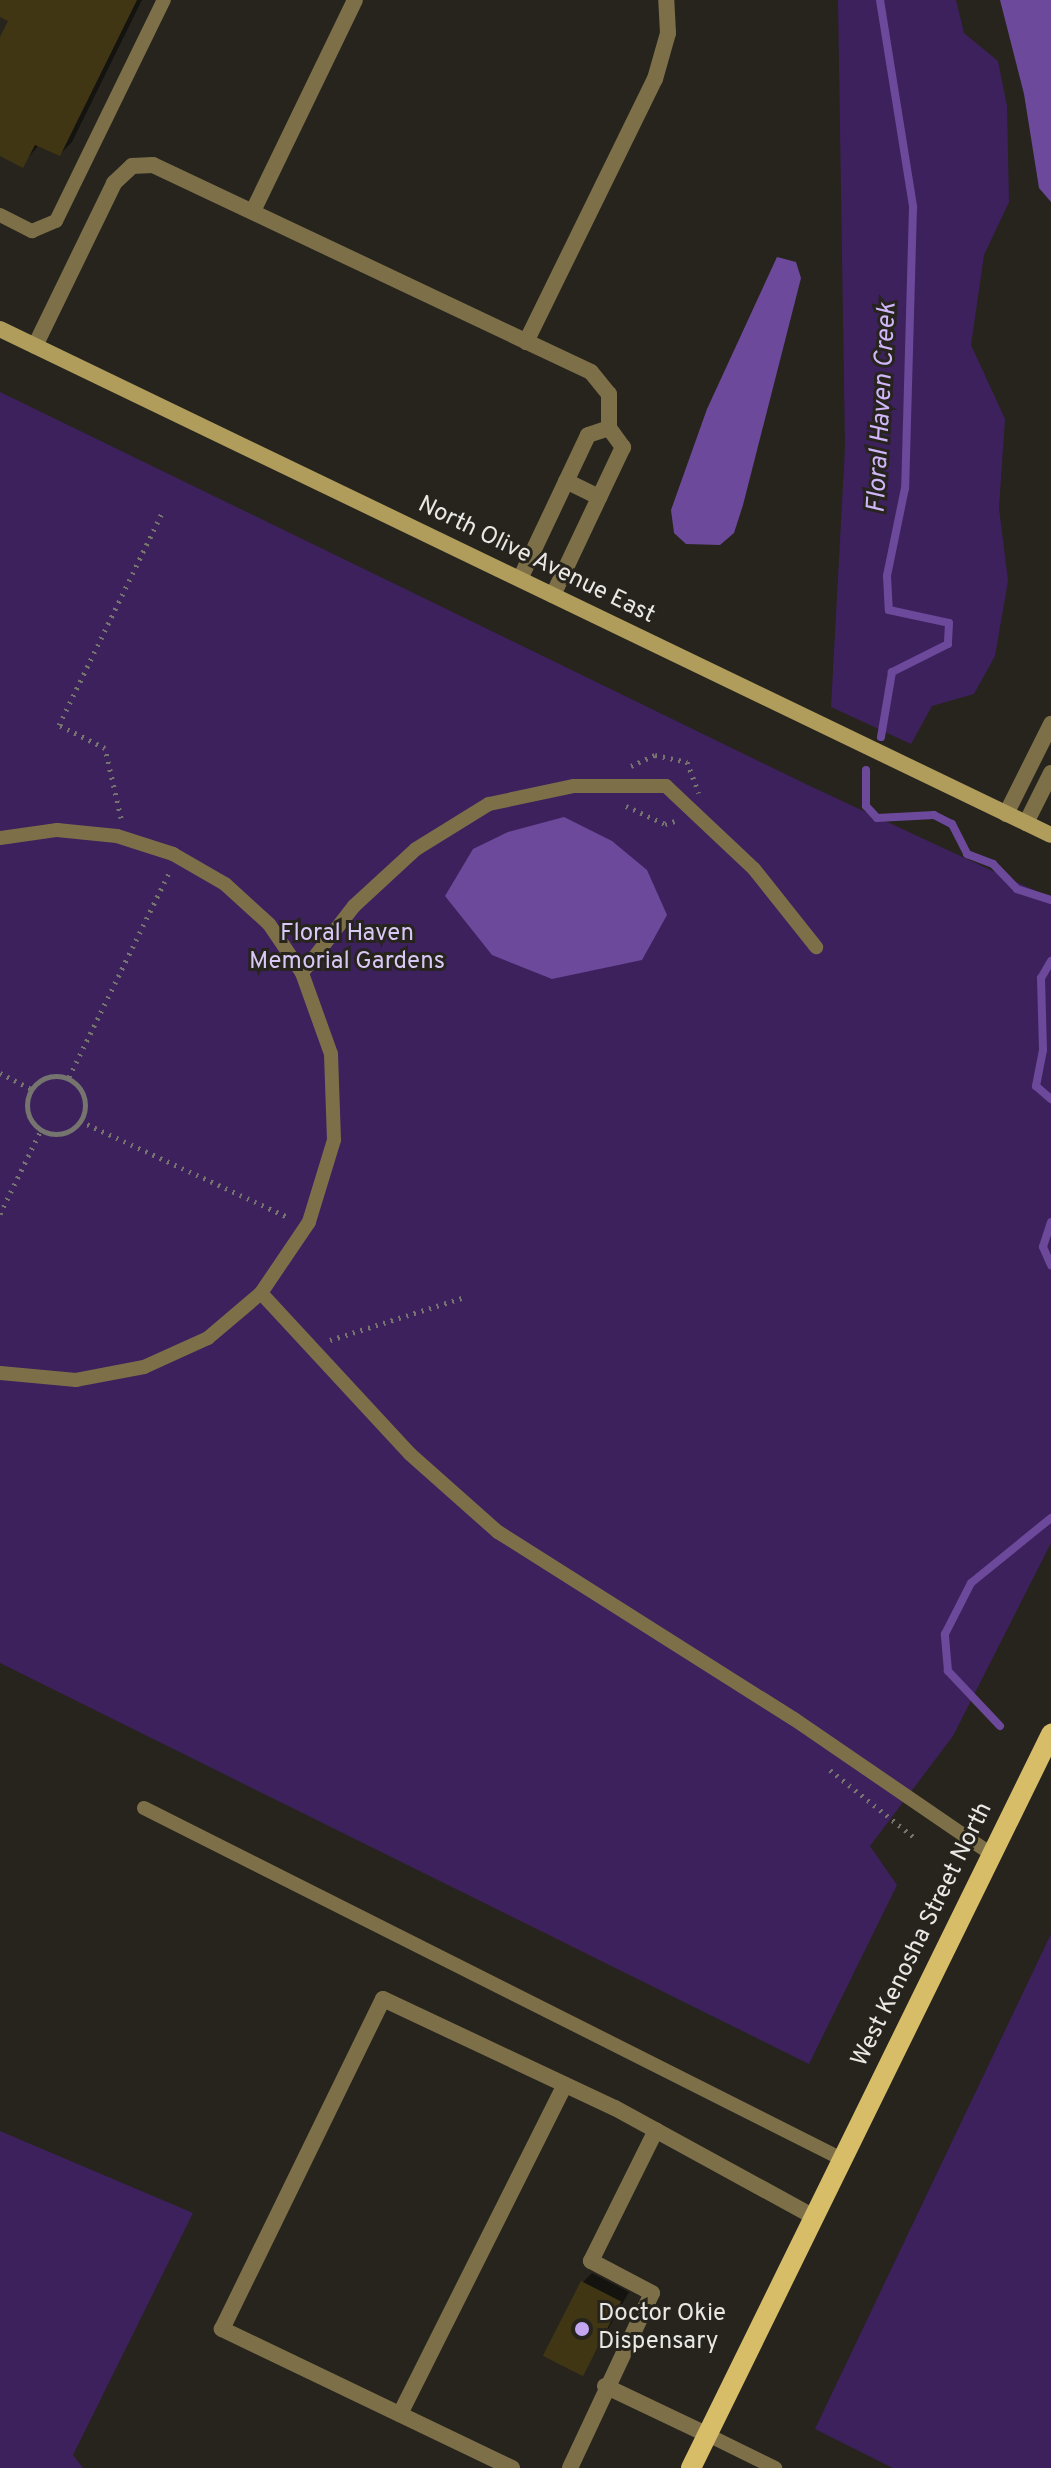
<!DOCTYPE html>
<html>
<head>
<meta charset="utf-8">
<style>
	body { margin:0 }
	#map { position:relative; width:1051px; height:2468px; overflow:hidden; background:#26241d; font-family:Overpass,sans-serif }
	div>[style] { position:absolute }
	[style*='--x'] { left:calc(var(--x)*1px); top:calc(var(--y)*1px); width:calc(var(--w)*1px); rotate:calc(var(--a)*1deg) }
	.green>* { inset:0; background:#3d215d }
	.water>* { inset:0; background:#6c499a }
	.shadow>* { inset:0; background:#0007 }
	.stream>* { height:8px; margin:-4px; padding:0 4px; transform-origin:4px; border-radius:4px; background:#6c499a }
	.building>* { inset:0; background:#403614; transform-origin:0 0 }
	.path>* { height:5px; margin-top:-2.5px; transform-origin:0; background:repeating-linear-gradient(90deg,#76746e 0 2px,transparent 0 8px) }
	.path>.ring { margin:-2.5px; padding:0; box-sizing:content-box; background:none; border:5px solid #76746e; border-radius:50% }
	.lane>* { height:14px; margin:-7px; padding:0 7px; transform-origin:7px; border-radius:7px; background:#7d7049 }
	.street>* { height:16px; margin:-8px; padding:0 8px; transform-origin:8px; border-radius:8px; background:#7d7049 }
	.secondary>* { height:16px; margin:-8px; padding:0 8px; transform-origin:8px; border-radius:8px; background:#b09c5b }
	.primary>* { height:20px; margin:-10px; padding:0 10px; transform-origin:10px; border-radius:10px; background:#d8bd68 }
	.dots>* { width:22px; height:22px; translate:-50% -50%; box-sizing:border-box; border:4px solid #26241d; border-radius:50% }
	span { translate:-50% -50%; white-space:nowrap; text-align:center; line-height:1.15; -webkit-text-stroke:6px #26241d; paint-order:stroke }
	.street-label { font-size:24px; color:#eae8e4 }
	.park-label { font-size:24px; color:#d9c8f5 }
	.poi-label { font-size:24px; color:#eae8e4 }
	.left { translate:0 -50%; text-align:left }
	.water-label { font-size:26px; color:#d0b6f9; font-style:italic }
</style>
</head>
<body>
<div id="map">
	<div class="green">
		<div style="clip-path:polygon(838px 0,956px 0,964px 33px,998px 61px,1007px 106px,1009px 202px,984px 255px,971px 345px,1005px 419px,999px 508px,1008px 581px,995px 656px,974px 694px,932px 706px,911px 744px,831px 707px,845px 448px)"></div>
		<div style="clip-path:polygon(0 392px,812px 787px,1051px 898px,1051px 1543px,953px 1736px,870px 1846px,897px 1885px,809px 2064px,0 1663px)"></div>
		<div style="clip-path:polygon(1051px 1934px,1051px 2468px,893px 2468px,815px 2429px)"></div>
		<div style="clip-path:polygon(0 2131px,193px 2213px,73px 2455px,83px 2468px,0 2468px)"></div>
	</div>
	<div class="water">
		<div style="clip-path:polygon(1000px 0,1051px 0,1051px 202px,1039px 188px,1024px 94px)"></div>
		<div style="clip-path:polygon(777px 257px,796px 262px,801px 278px,743px 505px,734px 533px,720px 545px,686px 544px,674px 533px,671px 510px,707px 409px)"></div>
		<div style="clip-path:polygon(564px 817px,612px 841px,647px 870px,667px 915px,642px 960px,552px 979px,492px 955px,445px 896px,473px 849px,508px 832px)"></div>
	</div>
	<div class="shadow">
		<div style="clip-path:polygon(0 0,142px 0,72px 142px,60px 154px,39px 145px,22px 165px,0 154px,0 41px,10px 21px,0 15px)"></div>
		<div style="clip-path:polygon(592px 2273px,629px 2292px,583px 2374px,582px 2283px)"></div>
	</div>
	<div class="stream">
		<div style="--x:880;--y:0;--w:210;--a:80.9"></div>
		<div style="--x:913;--y:207;--w:281;--a:91.6"></div>
		<div style="--x:905;--y:488;--w:90;--a:101.6"></div>
		<div style="--x:887;--y:576;--w:34;--a:87"></div>
		<div style="--x:889;--y:610;--w:61;--a:12.2"></div>
		<div style="--x:949;--y:623;--w:21;--a:93"></div>
		<div style="--x:948;--y:644;--w:63;--a:153.4"></div>
		<div style="--x:892;--y:672;--w:66;--a:99.6"></div>
		<div style="--x:866;--y:770;--w:36;--a:90"></div>
		<div style="--x:866;--y:806;--w:16;--a:47"></div>
		<div style="--x:877;--y:818;--w:57;--a:-3"></div>
		<div style="--x:934;--y:815;--w:20;--a:27"></div>
		<div style="--x:952;--y:824;--w:34;--a:63"></div>
		<div style="--x:967;--y:854;--w:28;--a:21"></div>
		<div style="--x:993;--y:864;--w:35;--a:46"></div>
		<div style="--x:1017;--y:889;--w:36;--a:18"></div>
		<div style="--x:1051;--y:961;--w:20;--a:120"></div>
		<div style="--x:1041;--y:978;--w:72;--a:88.4"></div>
		<div style="--x:1043;--y:1050;--w:37;--a:101"></div>
		<div style="--x:1036;--y:1086;--w:20;--a:41"></div>
		<div style="--x:1051;--y:1222;--w:26;--a:108"></div>
		<div style="--x:1043;--y:1247;--w:20;--a:66"></div>
		<div style="--x:1000;--y:1726;--w:76;--a:-133.4"></div>
		<div style="--x:948;--y:1671;--w:37;--a:-95"></div>
		<div style="--x:945;--y:1634;--w:57;--a:-63"></div>
		<div style="--x:971;--y:1583;--w:103;--a:-39.1"></div>
	</div>
	<div class="building">
		<div style="clip-path:polygon(0 0,137px 0,60px 156px,35px 145px,23px 168px,0 156px,0 37px,8px 21px,0 17px)"></div>
		<div style="left:581px;top:2281px;width:45px;height:84px;rotate:27deg"></div>
	</div>
	<div class="path">
		<div style="--x:631;--y:766;--w:26;--a:-25"></div>
		<div style="--x:655;--y:755;--w:33;--a:12"></div>
		<div style="--x:687;--y:762;--w:33;--a:69"></div>
		<div style="--x:626;--y:806;--w:43;--a:24.8"></div>
		<div style="--x:665;--y:824;--w:10;--a:-17"></div>
		<div style="--x:121;--y:818;--w:72;--a:-102.9"></div>
		<div style="--x:105;--y:748;--w:51;--a:-153.4"></div>
		<div style="--x:59;--y:725;--w:236;--a:-64.1"></div>
		<div style="--x:0;--y:1073;--w:35;--a:27"></div>
		<div class="ring" style="left:27px;top:1076px;width:53px;height:53px"></div>
		<div style="--x:69;--y:1077;--w:227;--a:-63.9"></div>
		<div style="--x:80;--y:1121;--w:231;--a:24.8"></div>
		<div style="--x:0;--y:1214;--w:91;--a:-64"></div>
		<div style="--x:330;--y:1340;--w:142;--a:-17.7"></div>
		<div style="--x:830;--y:1770;--w:109;--a:38.7"></div>
	</div>
	<div class="lane">
		<div style="--x:0;--y:215;--w:36;--a:27"></div>
		<div style="--x:32;--y:231;--w:26;--a:-23"></div>
		<div style="--x:56;--y:221;--w:246;--a:-64"></div>
		<div style="--x:0;--y:838;--w:58;--a:-8"></div>
		<div style="--x:57;--y:830;--w:60;--a:5.7"></div>
		<div style="--x:117;--y:836;--w:59;--a:17.8"></div>
		<div style="--x:173;--y:854;--w:60;--a:30"></div>
		<div style="--x:225;--y:884;--w:59;--a:42.3"></div>
		<div style="--x:269;--y:924;--w:59;--a:56"></div>
		<div style="--x:302;--y:973;--w:86;--a:70.3"></div>
		<div style="--x:331;--y:1054;--w:86;--a:88"></div>
		<div style="--x:334;--y:1140;--w:86;--a:107"></div>
		<div style="--x:309;--y:1222;--w:86;--a:124.1"></div>
		<div style="--x:261;--y:1293;--w:70;--a:139.7"></div>
		<div style="--x:208;--y:1338;--w:70;--a:155.6"></div>
		<div style="--x:144;--y:1367;--w:69;--a:169.2"></div>
		<div style="--x:76;--y:1380;--w:76;--a:-174.7"></div>
		<div style="--x:302;--y:973;--w:85;--a:-52.2"></div>
		<div style="--x:354;--y:906;--w:84;--a:-42.6"></div>
		<div style="--x:416;--y:849;--w:86;--a:-31.7"></div>
		<div style="--x:489;--y:804;--w:87;--a:-12"></div>
		<div style="--x:574;--y:786;--w:92;--a:0"></div>
		<div style="--x:666;--y:786;--w:121;--a:43.3"></div>
		<div style="--x:754;--y:869;--w:100;--a:51.5"></div>
		<div style="--x:261;--y:1293;--w:219;--a:47.2"></div>
		<div style="--x:410;--y:1454;--w:118;--a:41.6"></div>
		<div style="--x:498;--y:1532;--w:350;--a:32.3"></div>
		<div style="--x:794;--y:1719;--w:239;--a:34.4"></div>
		<div style="--x:144;--y:1808;--w:781;--a:26.7"></div>
		<div style="--x:708;--y:2435;--w:75;--a:26.2"></div>
	</div>
	<div class="street">
		<div style="--x:253;--y:211;--w:234;--a:-64.2"></div>
		<div style="--x:526;--y:342;--w:293;--a:-63.9"></div>
		<div style="--x:655;--y:79;--w:48;--a:-74.2"></div>
		<div style="--x:668;--y:33;--w:33;--a:-93"></div>
		<div style="--x:35;--y:346;--w:181;--a:-64.1"></div>
		<div style="--x:114;--y:183;--w:25;--a:-43"></div>
		<div style="--x:132;--y:166;--w:21;--a:-3"></div>
		<div style="--x:153;--y:165;--w:484;--a:25.3"></div>
		<div style="--x:591;--y:372;--w:28;--a:51"></div>
		<div style="--x:609;--y:394;--w:34;--a:90"></div>
		<div style="--x:566;--y:481;--w:37;--a:26"></div>
		<div style="--x:520;--y:579;--w:159;--a:-64.7"></div>
		<div style="--x:588;--y:435;--w:22;--a:-18"></div>
		<div style="--x:609;--y:428;--w:24;--a:54"></div>
		<div style="--x:623;--y:447;--w:164;--a:115.3"></div>
		<div style="--x:1006;--y:814;--w:101;--a:-63.4"></div>
		<div style="--x:1026;--y:823;--w:56;--a:-63.4"></div>
		<div style="--x:605;--y:2386;--w:114;--a:25.4"></div>
		<div style="--x:400;--y:2414;--w:368;--a:-63.4"></div>
		<div style="--x:512;--y:2468;--w:322;--a:-154.4"></div>
		<div style="--x:222;--y:2329;--w:367;--a:-64"></div>
		<div style="--x:383;--y:1999;--w:256;--a:25.2"></div>
		<div style="--x:615;--y:2108;--w:227;--a:28.7"></div>
		<div style="--x:570;--y:2468;--w:193;--a:-64.9"></div>
		<div style="--x:652;--y:2293;--w:69;--a:-152.3"></div>
		<div style="--x:591;--y:2261;--w:146;--a:-63.6"></div>
	</div>
	<div class="secondary">
		<div style="--x:0;--y:329;--w:1166;--a:25.71"></div>
	</div>
	<div class="primary">
		<div style="--x:691;--y:2468;--w:818;--a:-63.87"></div>
	</div>
	<div class="dots">
		<div style="left:582px;top:2329px;background:#c4a7f1"></div>
	</div>
	<div class="street-label">
		<span style="left:536px;top:561px;rotate:26deg">North Olive Avenue East</span>
		<span style="left:923px;top:1935px;rotate:-64deg">West Kenosha Street North</span>
	</div>
	<div class="park-label">
		<span style="left:347px;top:949px">Floral Haven<br>Memorial Gardens</span>
	</div>
	<div class="poi-label">
		<span class="left" style="left:598px;top:2329px">Doctor Okie<br>Dispensary</span>
	</div>
	<div class="water-label">
		<span style="left:883px;top:408px;rotate:-87deg">Floral Haven Creek</span>
	</div>
</div>
</body>
</html>
